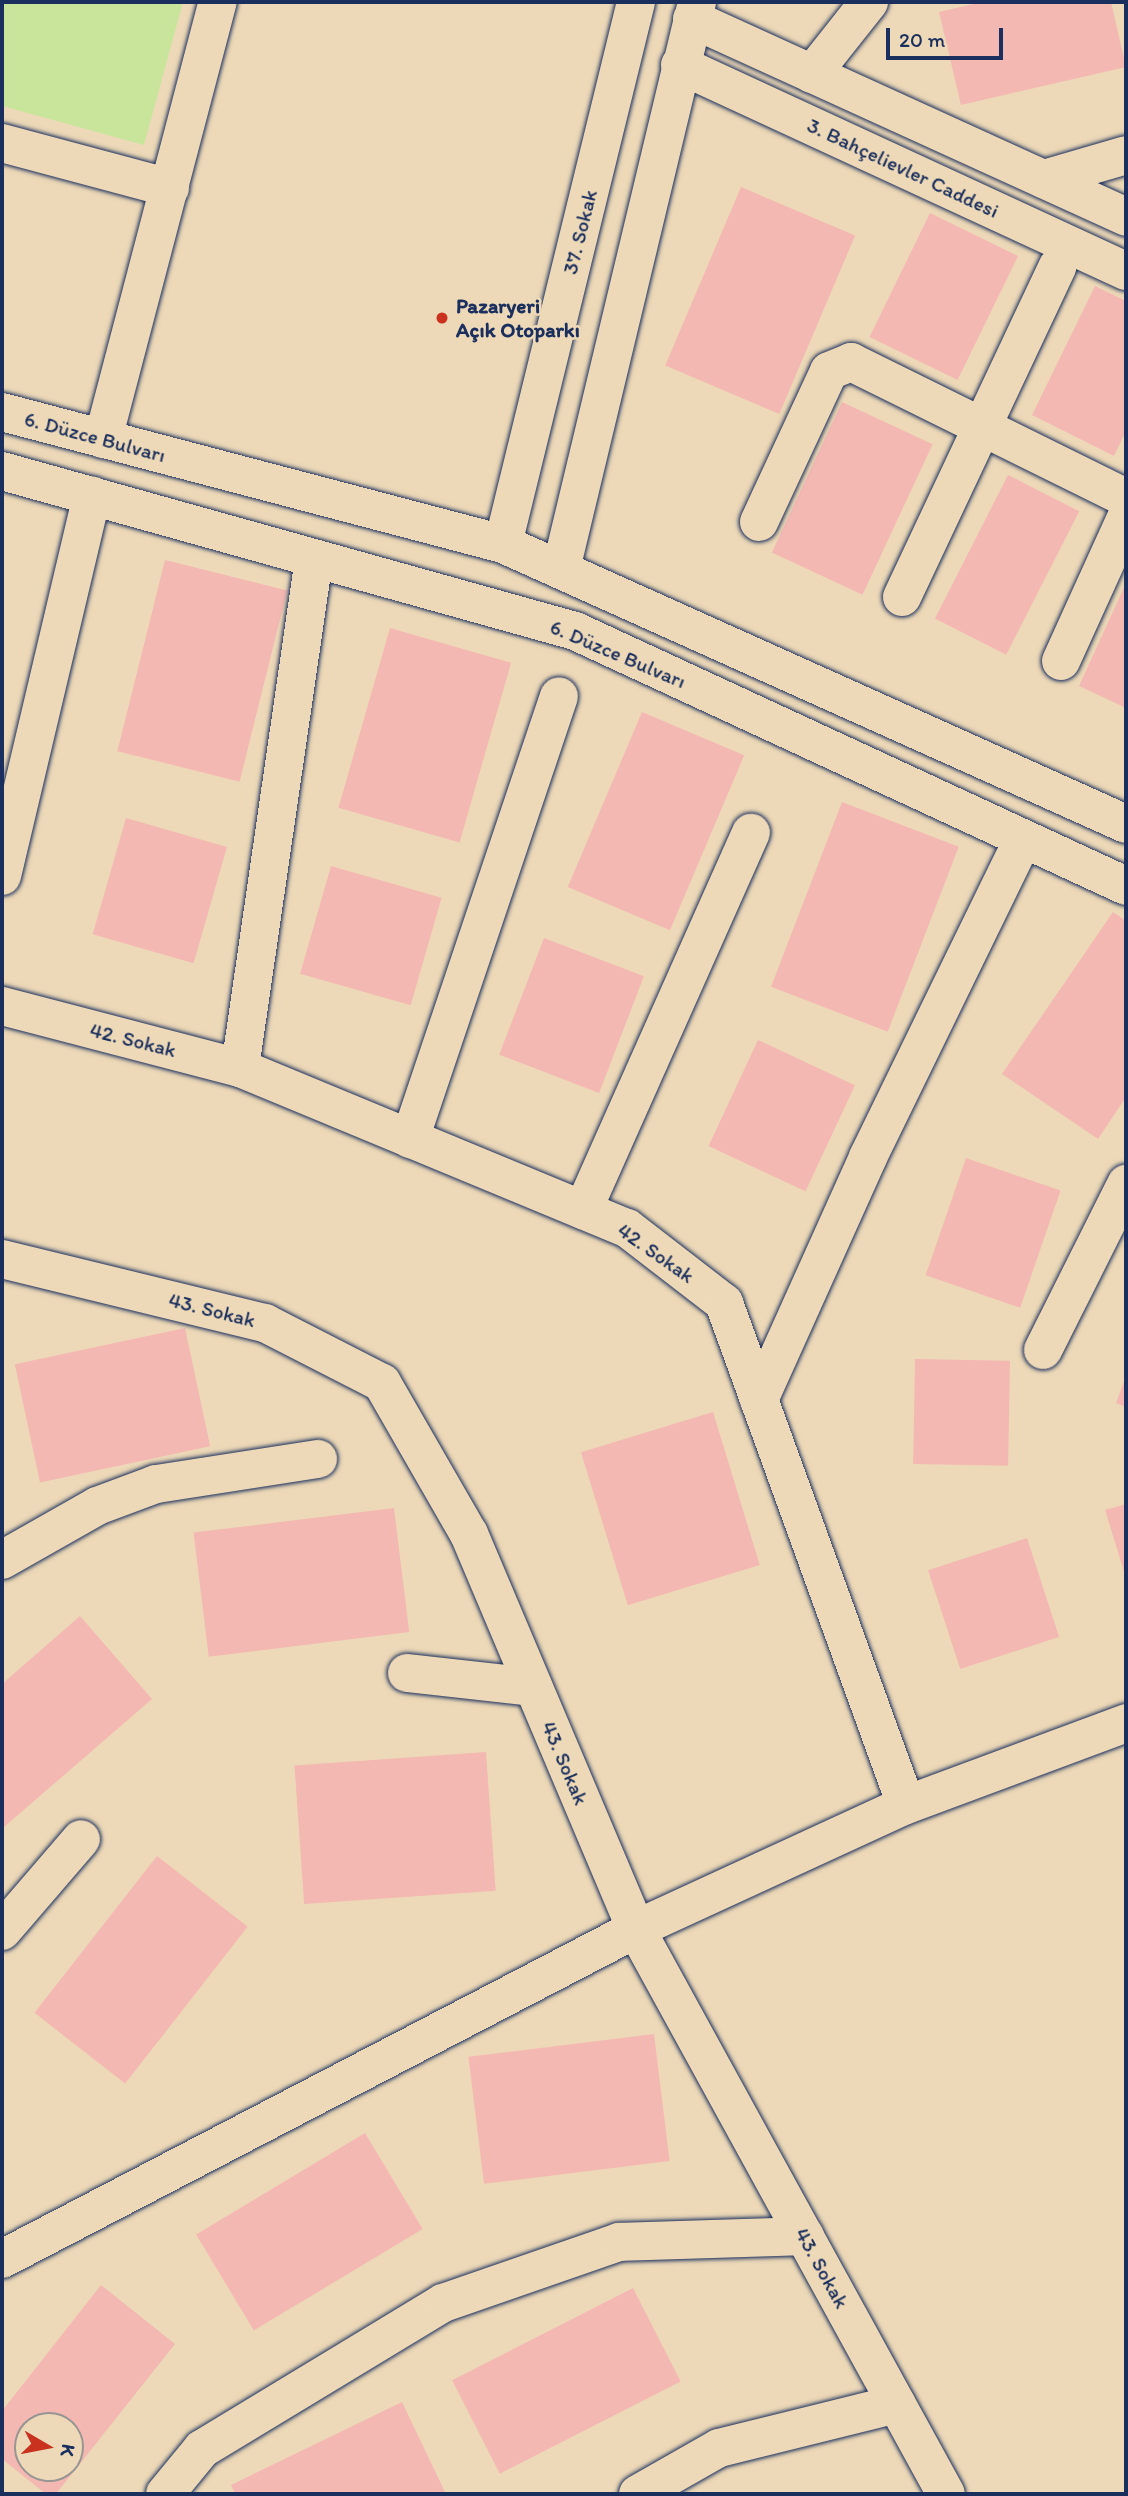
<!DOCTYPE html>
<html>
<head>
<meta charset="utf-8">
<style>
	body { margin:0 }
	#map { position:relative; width:1128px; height:2496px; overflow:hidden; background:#edd9b7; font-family:Itim,sans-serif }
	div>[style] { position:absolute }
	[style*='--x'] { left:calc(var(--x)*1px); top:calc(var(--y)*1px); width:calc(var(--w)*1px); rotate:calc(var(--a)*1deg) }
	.green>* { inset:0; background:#c9e49b }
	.building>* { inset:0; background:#f4b8b3; transform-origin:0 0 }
	.roads { filter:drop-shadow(0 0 2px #1b2f5e) drop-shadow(0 0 2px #1b2f5e) }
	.minor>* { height:38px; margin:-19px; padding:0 19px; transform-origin:19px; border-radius:19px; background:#edd9b7 }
	.major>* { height:38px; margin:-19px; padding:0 19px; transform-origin:19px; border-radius:19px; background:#edd9b7 }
	.dots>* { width:19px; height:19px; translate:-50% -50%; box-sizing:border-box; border:4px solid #edd9b7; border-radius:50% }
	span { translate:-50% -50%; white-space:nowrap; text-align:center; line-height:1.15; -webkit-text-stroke:5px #edd9b7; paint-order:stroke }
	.street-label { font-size:21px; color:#1b2f5e }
	.poi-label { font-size:21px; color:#1b2f5e; font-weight:700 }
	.left { translate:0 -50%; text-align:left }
	.frame { position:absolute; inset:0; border:4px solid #1b2f5e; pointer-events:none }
	.north { position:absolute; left:14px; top:2412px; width:70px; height:70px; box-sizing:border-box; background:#edd9b7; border:2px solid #999593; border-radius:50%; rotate:100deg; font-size:19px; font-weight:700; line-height:28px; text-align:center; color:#1b2f5e }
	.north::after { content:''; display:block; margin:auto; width:24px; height:32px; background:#c8321e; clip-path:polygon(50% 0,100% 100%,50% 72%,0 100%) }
	.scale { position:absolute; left:886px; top:28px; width:117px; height:32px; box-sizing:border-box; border:4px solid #1b2f5e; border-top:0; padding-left:9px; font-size:21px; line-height:24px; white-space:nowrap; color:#1b2f5e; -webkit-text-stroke:5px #edd9b7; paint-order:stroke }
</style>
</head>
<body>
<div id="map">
	<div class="green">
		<div style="clip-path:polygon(2px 2px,183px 2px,144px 145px,2px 106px)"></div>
	</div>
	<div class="building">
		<div style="clip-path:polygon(982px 2px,1111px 2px,1126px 67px,961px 105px,939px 12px)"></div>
		<div style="left:741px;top:187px;width:124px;height:194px;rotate:23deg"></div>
		<div style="left:930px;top:213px;width:98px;height:138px;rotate:26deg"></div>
		<div style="clip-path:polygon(1095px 286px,1126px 301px,1126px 431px,1114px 456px,1032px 415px)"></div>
		<div style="left:842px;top:402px;width:100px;height:166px;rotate:25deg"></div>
		<div style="left:1008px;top:475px;width:80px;height:161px;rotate:27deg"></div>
		<div style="left:165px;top:560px;width:126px;height:197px;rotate:14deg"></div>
		<div style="clip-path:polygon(1126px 583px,1126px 708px,1079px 686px)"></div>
		<div style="left:390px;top:628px;width:126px;height:187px;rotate:16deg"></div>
		<div style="left:642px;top:712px;width:111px;height:190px;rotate:23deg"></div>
		<div style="left:842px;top:802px;width:125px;height:198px;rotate:21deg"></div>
		<div style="left:126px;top:818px;width:105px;height:121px;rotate:16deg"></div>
		<div style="left:331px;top:866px;width:115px;height:112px;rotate:16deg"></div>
		<div style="clip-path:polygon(1113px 912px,1126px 921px,1126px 1097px,1098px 1139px,1002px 1074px)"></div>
		<div style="left:544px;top:938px;width:107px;height:125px;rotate:21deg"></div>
		<div style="left:758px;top:1040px;width:107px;height:117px;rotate:25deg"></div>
		<div style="left:966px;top:1158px;width:100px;height:124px;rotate:19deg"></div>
		<div style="left:185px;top:1328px;width:121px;height:174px;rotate:78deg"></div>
		<div style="left:915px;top:1359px;width:95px;height:105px;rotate:1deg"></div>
		<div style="clip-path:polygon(1126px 1376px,1126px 1407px,1116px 1403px)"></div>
		<div style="left:713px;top:1412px;width:160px;height:138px;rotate:73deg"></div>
		<div style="clip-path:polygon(1126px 1504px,1126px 1578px,1105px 1510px)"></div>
		<div style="left:394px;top:1508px;width:125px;height:202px;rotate:83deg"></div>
		<div style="left:1027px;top:1538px;width:104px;height:104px;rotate:72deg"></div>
		<div style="clip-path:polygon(80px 1616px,152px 1699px,4px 1827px,2px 1684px)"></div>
		<div style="left:486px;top:1752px;width:139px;height:192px;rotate:86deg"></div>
		<div style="left:157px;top:1856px;width:115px;height:199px;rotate:38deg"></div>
		<div style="left:654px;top:2034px;width:128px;height:187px;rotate:83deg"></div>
		<div style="left:365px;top:2133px;width:112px;height:197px;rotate:59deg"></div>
		<div style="clip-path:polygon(evenodd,101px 2285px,175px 2344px,56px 2494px,46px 2494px,2px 2459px,2px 2411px,101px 2285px,28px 2426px,70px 2426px,70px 2468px,28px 2468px,28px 2426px)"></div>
		<div style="left:633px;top:2288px;width:105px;height:203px;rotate:63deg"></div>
		<div style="clip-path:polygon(402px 2402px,445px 2492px,235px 2494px,231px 2485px)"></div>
	</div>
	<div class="roads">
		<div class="minor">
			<div style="--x:692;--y:19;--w:477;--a:24.5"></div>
			<div style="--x:680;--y:65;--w:491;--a:24.8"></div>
			<div style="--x:812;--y:74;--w:92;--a:-51.6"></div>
			<div style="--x:2;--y:143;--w:174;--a:15"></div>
			<div style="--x:1044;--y:179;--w:85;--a:-16.3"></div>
			<div style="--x:2;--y:412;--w:518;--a:14.76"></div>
			<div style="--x:503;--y:544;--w:683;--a:24.2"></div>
			<div style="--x:103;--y:439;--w:452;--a:-75.3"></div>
			<div style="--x:2;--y:471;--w:595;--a:15.6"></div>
			<div style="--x:575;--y:631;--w:607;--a:24.83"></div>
			<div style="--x:759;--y:522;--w:166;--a:-65.1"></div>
			<div style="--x:829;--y:371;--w:24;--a:-22"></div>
			<div style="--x:851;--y:362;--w:307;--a:26.3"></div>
			<div style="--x:902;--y:597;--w:365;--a:-64.8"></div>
			<div style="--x:1061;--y:661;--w:157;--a:-65.6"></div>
			<div style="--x:2;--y:876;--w:391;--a:-76.7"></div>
			<div style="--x:2;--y:1006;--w:246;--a:14.6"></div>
			<div style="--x:240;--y:1068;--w:419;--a:22.5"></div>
			<div style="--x:627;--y:1228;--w:123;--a:37.7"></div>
			<div style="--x:724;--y:1303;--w:534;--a:70.07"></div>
			<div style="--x:240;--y:1068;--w:515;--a:-81.74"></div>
			<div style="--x:410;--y:1139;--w:467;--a:-71.4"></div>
			<div style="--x:583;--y:1210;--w:413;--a:-66"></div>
			<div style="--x:2;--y:1259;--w:271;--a:13.7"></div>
			<div style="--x:265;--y:1323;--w:131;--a:27.1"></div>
			<div style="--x:382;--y:1383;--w:174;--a:60.1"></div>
			<div style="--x:469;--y:1534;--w:429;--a:67.1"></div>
			<div style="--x:636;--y:1929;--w:644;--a:61.25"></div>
			<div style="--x:1043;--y:1350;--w:186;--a:-63.4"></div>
			<div style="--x:759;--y:1400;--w:266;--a:-65.8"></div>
			<div style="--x:868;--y:1157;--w:354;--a:-64"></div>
			<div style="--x:2;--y:1560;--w:109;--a:-29.6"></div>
			<div style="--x:97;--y:1506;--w:63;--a:-20.4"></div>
			<div style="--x:156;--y:1484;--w:164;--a:-8.8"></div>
			<div style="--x:407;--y:1673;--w:127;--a:6.3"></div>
			<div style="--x:2;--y:1931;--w:121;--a:-49.3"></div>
			<div style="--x:2;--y:2259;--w:715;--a:-27.5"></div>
			<div style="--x:636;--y:1929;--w:297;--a:-24.7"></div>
			<div style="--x:906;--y:1805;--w:235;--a:-20.4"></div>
			<div style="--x:165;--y:2494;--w:58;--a:-50.6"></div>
			<div style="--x:202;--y:2449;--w:282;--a:-31.2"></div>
			<div style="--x:443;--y:2303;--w:186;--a:-19.1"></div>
			<div style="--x:619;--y:2242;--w:186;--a:-1.8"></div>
			<div style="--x:638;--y:2494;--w:93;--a:-29.6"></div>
			<div style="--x:719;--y:2448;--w:183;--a:-13.9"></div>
		</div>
		<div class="major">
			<div style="--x:503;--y:544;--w:558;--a:-76.21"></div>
			<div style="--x:561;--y:569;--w:583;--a:-76.51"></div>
		</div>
	</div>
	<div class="dots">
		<div style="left:442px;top:318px;background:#c8321e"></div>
	</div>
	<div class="street-label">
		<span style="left:903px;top:168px;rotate:25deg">3. Bahçelievler Caddesi</span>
		<span style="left:580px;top:232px;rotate:-76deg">37. Sokak</span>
		<span style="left:95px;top:437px;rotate:15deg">6. Düzce Bulvarı</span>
		<span style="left:618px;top:654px;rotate:23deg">6. Düzce Bulvarı</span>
		<span style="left:133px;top:1040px;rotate:14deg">42. Sokak</span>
		<span style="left:656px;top:1253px;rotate:35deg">42. Sokak</span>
		<span style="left:212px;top:1310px;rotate:14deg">43. Sokak</span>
		<span style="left:565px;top:1763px;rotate:67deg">43. Sokak</span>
		<span style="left:822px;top:2268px;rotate:61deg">43. Sokak</span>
	</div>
	<div class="poi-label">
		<span class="left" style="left:456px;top:318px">Pazaryeri<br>Açık Otoparkı</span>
	</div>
	<div class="frame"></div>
	<div class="north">K</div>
	<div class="scale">20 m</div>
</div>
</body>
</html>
